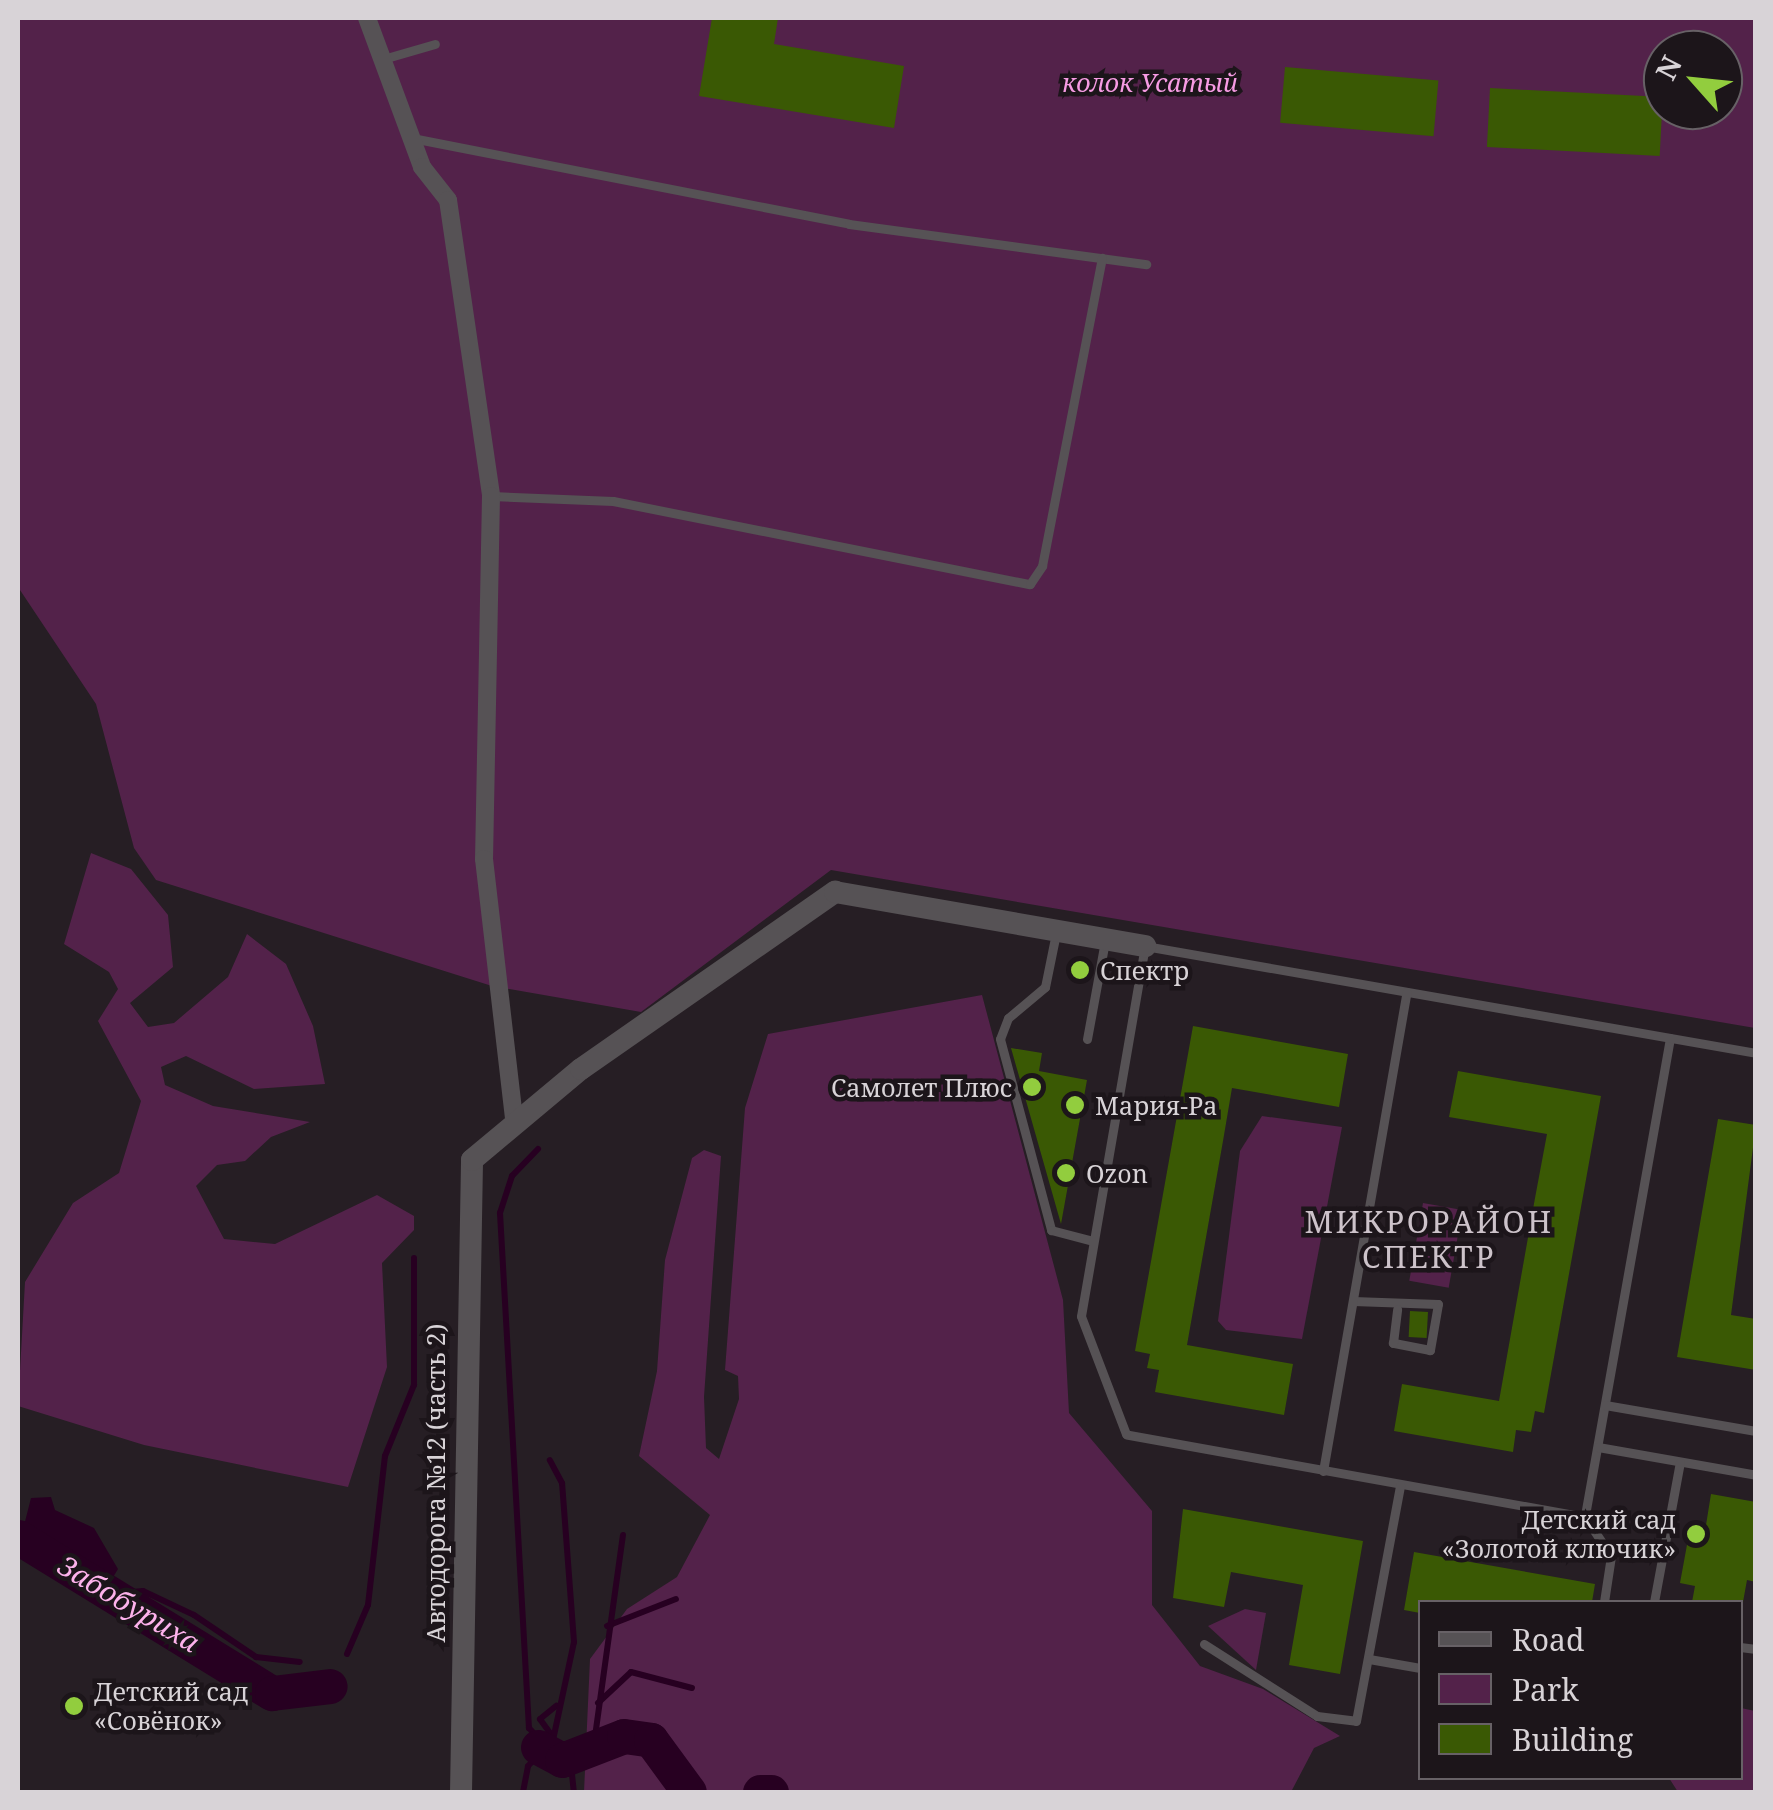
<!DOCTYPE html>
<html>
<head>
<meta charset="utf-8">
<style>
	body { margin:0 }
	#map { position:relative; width:1773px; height:1810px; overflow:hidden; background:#261e24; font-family:"Noto Serif",serif }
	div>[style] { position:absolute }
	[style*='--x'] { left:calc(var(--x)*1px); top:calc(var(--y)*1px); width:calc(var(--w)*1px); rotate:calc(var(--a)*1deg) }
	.green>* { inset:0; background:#53224a; transform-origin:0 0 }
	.water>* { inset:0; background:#270021 }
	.stream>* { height:6px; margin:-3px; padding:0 3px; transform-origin:3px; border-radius:3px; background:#270021 }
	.river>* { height:35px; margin:-17.5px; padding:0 17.5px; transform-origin:17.5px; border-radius:17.5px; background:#270021 }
	.building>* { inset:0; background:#3a5904; transform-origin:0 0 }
	.service>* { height:9px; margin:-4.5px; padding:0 4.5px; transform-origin:4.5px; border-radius:4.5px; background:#565255 }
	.minor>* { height:18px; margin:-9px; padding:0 9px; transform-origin:9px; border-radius:9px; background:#565255 }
	.tertiary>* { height:22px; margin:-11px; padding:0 11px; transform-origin:11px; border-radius:11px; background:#565255 }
	.dots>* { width:28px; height:28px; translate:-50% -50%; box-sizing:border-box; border:5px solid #1c151a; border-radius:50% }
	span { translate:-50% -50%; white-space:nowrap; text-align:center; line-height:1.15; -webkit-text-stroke:9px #1c151a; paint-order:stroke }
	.park-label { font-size:25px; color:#f69be3; font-style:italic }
	.poi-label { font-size:25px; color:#d8d3d7 }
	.left { translate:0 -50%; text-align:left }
	.right { translate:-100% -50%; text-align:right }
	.street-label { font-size:25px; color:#d8d3d7 }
	.water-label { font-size:28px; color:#fcb2eb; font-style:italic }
	.quarter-label { font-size:30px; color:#cdc3ca; letter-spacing:2.5px }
	.frame { position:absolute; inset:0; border:20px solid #d8d3d7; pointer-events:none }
	.legend { position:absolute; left:1418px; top:1600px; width:325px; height:180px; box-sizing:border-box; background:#1c151a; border:2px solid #676166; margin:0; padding:12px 18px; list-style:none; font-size:30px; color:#d8d3d7 }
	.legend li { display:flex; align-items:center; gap:20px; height:50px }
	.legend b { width:50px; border:2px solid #676166 }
	.north { position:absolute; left:1643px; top:30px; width:100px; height:100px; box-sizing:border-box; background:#1c151a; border:2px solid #676166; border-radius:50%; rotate:297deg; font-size:28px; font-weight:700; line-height:40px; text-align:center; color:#d8d3d7 }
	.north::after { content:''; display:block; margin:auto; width:35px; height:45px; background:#92cd3e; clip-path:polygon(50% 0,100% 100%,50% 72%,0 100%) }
</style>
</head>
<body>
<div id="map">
	<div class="green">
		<div style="clip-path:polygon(evenodd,18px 18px,1755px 18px,1755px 1028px,831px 870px,641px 1012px,492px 986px,156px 880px,134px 848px,96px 704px,18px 587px,18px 18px,1663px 50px,1723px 50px,1723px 110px,1663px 110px,1663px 50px)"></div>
		<div style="clip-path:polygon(91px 853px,131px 869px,168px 915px,173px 967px,130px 1003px,148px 1027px,174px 1023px,228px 977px,247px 934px,286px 964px,313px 1026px,325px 1084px,254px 1089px,186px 1056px,161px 1067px,165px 1085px,213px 1106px,310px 1122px,271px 1137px,245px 1161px,217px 1165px,196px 1186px,224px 1239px,275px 1244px,377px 1195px,414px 1216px,414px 1230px,382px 1263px,387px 1367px,348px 1487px,144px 1445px,18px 1406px,25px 1282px,73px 1203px,119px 1173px,141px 1101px,98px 1021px,118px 989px,109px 972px,64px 944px)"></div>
		<div style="clip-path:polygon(982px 995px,1063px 1300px,1069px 1413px,1152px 1511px,1152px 1605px,1200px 1666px,1263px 1689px,1340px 1736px,1314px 1748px,1291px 1792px,584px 1792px,590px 1659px,627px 1609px,677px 1577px,710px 1515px,639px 1456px,657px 1371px,665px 1260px,692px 1158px,704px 1150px,721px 1156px,704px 1397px,706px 1448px,719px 1459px,739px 1399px,738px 1376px,725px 1370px,745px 1108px,768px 1034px)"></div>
		<div style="clip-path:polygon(1262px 1116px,1342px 1127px,1302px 1339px,1226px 1330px,1218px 1321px,1240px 1151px)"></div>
		<div style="left:1423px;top:1203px;width:40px;height:79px;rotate:10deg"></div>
		<div style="clip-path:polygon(1245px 1609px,1266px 1613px,1256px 1670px,1208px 1626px)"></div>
		<div style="clip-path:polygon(1741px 1708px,1755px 1711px,1755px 1792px,1678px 1792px,1669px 1778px,1740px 1778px)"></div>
	</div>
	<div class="water">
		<div style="clip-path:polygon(51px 1497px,55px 1510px,94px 1528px,118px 1569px,106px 1589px,18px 1549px,31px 1498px)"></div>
	</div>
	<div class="stream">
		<div style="--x:538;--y:1149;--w:37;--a:134"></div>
		<div style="--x:512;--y:1176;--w:39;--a:108"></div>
		<div style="--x:500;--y:1213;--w:516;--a:86.78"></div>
		<div style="--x:529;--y:1728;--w:23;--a:47"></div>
		<div style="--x:121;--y:1593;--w:22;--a:-5"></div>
		<div style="--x:143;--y:1591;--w:56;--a:25.2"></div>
		<div style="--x:194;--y:1615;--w:75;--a:34.1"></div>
		<div style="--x:256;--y:1657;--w:44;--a:6.5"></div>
		<div style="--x:607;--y:1626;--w:74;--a:-21.4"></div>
		<div style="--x:347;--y:1654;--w:53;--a:-66.8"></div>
		<div style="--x:368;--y:1605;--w:150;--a:-83.5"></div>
		<div style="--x:385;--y:1456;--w:77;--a:-67.8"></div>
		<div style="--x:414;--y:1385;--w:127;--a:-90"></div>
		<div style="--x:598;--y:1703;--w:45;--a:-43.2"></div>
		<div style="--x:631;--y:1672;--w:63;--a:14.7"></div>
		<div style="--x:553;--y:1737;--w:22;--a:-126"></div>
		<div style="--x:540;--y:1719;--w:21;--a:-39"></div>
		<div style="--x:593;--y:1751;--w:218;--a:-82.1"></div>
		<div style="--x:562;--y:1760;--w:10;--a:29"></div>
		<div style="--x:571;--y:1765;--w:27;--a:84"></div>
		<div style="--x:523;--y:1792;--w:26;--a:-79"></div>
		<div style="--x:528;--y:1766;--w:36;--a:-46"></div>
		<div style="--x:553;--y:1740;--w:100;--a:-77.9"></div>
		<div style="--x:574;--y:1642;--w:159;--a:-94.3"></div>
		<div style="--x:562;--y:1483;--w:26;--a:-118"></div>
	</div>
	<div class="river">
		<div style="--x:18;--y:1537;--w:298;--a:31.6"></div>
		<div style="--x:272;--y:1693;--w:58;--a:-6.9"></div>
		<div style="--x:538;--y:1747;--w:27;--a:28"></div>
		<div style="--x:562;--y:1760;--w:66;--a:-21.2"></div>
		<div style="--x:624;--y:1736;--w:27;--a:8"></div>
		<div style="--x:651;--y:1740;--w:64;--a:53.8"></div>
		<div style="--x:760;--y:1792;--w:11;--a:0"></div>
	</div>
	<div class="building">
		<div style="clip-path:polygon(712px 18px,778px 18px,774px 44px,904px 66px,894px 128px,699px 96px)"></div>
		<div style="left:1285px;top:67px;width:154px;height:56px;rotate:5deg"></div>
		<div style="left:1490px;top:88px;width:173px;height:59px;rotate:3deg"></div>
		<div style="clip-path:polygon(1193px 1026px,1348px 1054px,1339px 1107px,1232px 1088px,1223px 1141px,1187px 1345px,1293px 1364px,1284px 1415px,1155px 1392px,1159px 1370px,1147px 1368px,1150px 1354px,1135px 1351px)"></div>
		<div style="clip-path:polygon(1011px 1048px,1042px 1053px,1039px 1071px,1087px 1080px,1061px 1224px)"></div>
		<div style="clip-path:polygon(1458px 1071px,1601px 1096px,1544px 1413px,1535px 1411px,1531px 1432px,1516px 1430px,1513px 1452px,1394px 1431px,1402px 1384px,1499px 1401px,1535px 1198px,1547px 1134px,1449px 1117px)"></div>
		<div style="clip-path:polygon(1718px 1119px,1756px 1125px,1731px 1315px,1756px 1319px,1756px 1370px,1677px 1357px)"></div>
		<div style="left:1410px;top:1311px;width:18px;height:26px;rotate:3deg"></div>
		<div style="clip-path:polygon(1711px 1494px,1756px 1502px,1756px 1582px,1747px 1580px,1743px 1602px,1692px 1602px,1695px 1586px,1680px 1583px,1691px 1523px,1706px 1525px)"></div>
		<div style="clip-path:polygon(1183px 1509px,1363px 1541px,1340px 1674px,1289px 1665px,1303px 1585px,1231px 1572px,1224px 1607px,1173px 1598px)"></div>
		<div style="clip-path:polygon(1414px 1552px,1595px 1584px,1592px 1602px,1420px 1602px,1420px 1613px,1404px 1610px)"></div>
	</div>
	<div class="service">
		<div style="--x:383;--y:59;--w:54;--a:-16.1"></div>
		<div style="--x:412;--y:138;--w:445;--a:11.1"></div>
		<div style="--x:849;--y:224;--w:300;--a:7.7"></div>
		<div style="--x:491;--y:496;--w:122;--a:2.3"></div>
		<div style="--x:613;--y:501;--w:425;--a:11.3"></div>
		<div style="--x:1030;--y:584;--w:22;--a:-56"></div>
		<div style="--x:1042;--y:566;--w:314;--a:-79"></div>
		<div style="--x:1056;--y:933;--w:55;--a:101.5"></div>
		<div style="--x:1045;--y:987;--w:48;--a:140"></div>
		<div style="--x:1008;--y:1018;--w:22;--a:111"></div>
		<div style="--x:1000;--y:1039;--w:198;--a:75"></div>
		<div style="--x:1051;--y:1230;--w:43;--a:14.7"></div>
		<div style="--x:1670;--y:1038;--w:486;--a:100.1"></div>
		<div style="--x:1585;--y:1517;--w:466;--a:-169.8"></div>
		<div style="--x:1126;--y:1434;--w:126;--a:-110.9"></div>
		<div style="--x:1081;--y:1316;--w:375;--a:-80.2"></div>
		<div style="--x:1145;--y:946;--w:620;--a:9.93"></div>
		<div style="--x:1087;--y:1039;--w:100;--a:-79.6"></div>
		<div style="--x:1353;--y:1301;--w:85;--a:2"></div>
		<div style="--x:1438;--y:1304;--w:47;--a:99.9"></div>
		<div style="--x:1430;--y:1350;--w:38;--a:-169"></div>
		<div style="--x:1393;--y:1343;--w:34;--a:-83"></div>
		<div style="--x:1605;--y:1405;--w:153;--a:9.8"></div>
		<div style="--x:1598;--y:1447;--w:160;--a:10"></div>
		<div style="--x:1323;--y:1471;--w:486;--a:-80.1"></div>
		<div style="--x:1585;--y:1517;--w:47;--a:56.3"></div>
		<div style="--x:1611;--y:1556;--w:47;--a:98.7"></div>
		<div style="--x:1654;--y:1602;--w:142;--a:-79.5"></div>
		<div style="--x:1204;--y:1644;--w:134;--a:32.5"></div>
		<div style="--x:1317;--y:1716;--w:39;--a:7"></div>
		<div style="--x:1356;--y:1721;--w:240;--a:-79.4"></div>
		<div style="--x:1740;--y:1647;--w:16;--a:7"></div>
		<div style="--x:1369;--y:1659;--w:52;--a:10"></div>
	</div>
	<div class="minor">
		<div style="--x:367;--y:18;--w:159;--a:69.7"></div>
		<div style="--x:422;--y:167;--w:42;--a:51.8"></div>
		<div style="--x:448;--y:200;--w:299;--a:81.7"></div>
		<div style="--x:491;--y:496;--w:363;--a:91.1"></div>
		<div style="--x:484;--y:859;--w:262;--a:83.4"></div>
	</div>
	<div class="tertiary">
		<div style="--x:461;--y:1792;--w:632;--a:-89"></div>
		<div style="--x:472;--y:1160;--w:142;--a:-39.9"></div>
		<div style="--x:581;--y:1069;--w:310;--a:-34.9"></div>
		<div style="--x:835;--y:892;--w:315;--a:9.9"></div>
	</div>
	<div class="dots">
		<div style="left:1080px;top:970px;background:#92cd3e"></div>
		<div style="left:1032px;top:1087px;background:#92cd3e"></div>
		<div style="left:1075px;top:1105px;background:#92cd3e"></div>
		<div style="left:1066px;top:1173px;background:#92cd3e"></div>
		<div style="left:1696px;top:1534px;background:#92cd3e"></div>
		<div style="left:74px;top:1706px;background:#92cd3e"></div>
	</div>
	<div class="park-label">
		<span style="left:1150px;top:82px">колок Усатый</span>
	</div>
	<div class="poi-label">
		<span class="left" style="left:1100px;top:970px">Спектр</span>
		<span class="right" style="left:1012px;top:1087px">Самолет Плюс</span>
		<span class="left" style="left:1095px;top:1105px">Мария-Ра</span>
		<span class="left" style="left:1086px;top:1173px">Ozon</span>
		<span class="right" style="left:1676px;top:1534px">Детский сад<br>«Золотой ключик»</span>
		<span class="left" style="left:94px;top:1706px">Детский сад<br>«Совёнок»</span>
	</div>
	<div class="street-label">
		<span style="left:435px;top:1483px;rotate:-90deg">Автодорога №12 (часть 2)</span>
	</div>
	<div class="water-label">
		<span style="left:129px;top:1603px;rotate:31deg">Забобуриха</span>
	</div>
	<div class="quarter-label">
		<span style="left:1429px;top:1239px">МИКРОРАЙОН<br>СПЕКТР</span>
	</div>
	<div class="frame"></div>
	<ul class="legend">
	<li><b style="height:12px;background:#565255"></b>Road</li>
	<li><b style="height:28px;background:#53224a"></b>Park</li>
	<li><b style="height:28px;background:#3a5904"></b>Building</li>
	</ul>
	<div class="north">N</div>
</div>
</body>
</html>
